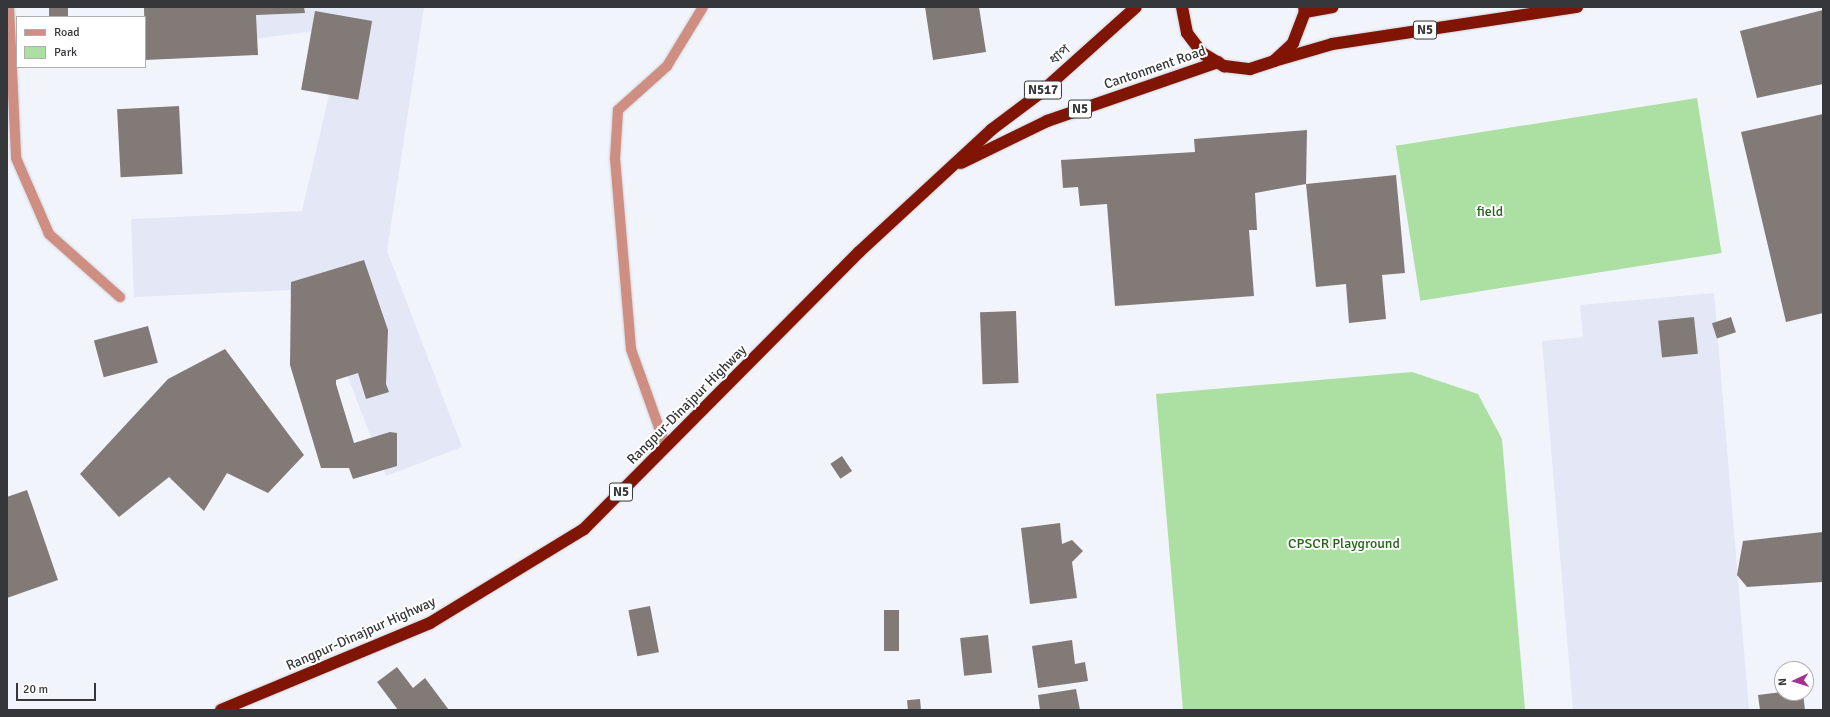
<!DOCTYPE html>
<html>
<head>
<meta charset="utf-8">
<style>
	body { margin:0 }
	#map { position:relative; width:1830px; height:717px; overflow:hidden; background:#f2f4fc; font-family:Signika,"Noto Sans Bengali",sans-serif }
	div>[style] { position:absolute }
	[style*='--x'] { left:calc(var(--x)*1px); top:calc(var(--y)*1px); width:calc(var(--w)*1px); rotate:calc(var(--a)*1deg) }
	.built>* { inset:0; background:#e3e7f6 }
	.green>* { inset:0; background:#acdfa2; transform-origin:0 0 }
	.building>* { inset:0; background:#817a77; transform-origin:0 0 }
	.roads { filter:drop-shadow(0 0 1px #d0d2d9) drop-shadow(0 0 1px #d0d2d9) }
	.lane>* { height:10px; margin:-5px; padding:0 5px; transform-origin:5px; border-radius:5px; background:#cf8e82 }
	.street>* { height:10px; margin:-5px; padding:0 5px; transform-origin:5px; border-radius:5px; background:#cf8e82 }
	.highway>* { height:12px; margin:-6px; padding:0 6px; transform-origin:6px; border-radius:6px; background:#811505 }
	span { translate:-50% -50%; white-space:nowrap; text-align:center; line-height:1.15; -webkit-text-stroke:4px #fff; paint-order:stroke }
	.shield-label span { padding:1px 3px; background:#fff; border:1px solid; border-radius:3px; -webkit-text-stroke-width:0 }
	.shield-label { font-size:13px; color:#36373a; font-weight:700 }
	.street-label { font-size:14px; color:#36373a }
	.park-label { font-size:14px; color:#27621b }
	.frame { position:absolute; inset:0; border:8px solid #36373a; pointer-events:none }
	.legend { position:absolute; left:16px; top:16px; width:130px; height:52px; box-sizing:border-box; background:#fff; border:1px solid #afafb0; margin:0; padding:5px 7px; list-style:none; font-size:12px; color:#36373a }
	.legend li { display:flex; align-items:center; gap:8px; height:20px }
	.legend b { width:20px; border:1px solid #afafb0 }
	.north { position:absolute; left:1774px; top:661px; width:40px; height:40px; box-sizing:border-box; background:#fff; border:1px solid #afafb0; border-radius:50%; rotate:266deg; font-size:11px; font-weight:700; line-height:16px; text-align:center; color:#36373a }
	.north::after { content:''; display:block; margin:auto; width:14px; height:18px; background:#a3328f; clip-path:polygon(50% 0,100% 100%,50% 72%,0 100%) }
	.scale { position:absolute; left:16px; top:683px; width:80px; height:18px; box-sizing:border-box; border:2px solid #36373a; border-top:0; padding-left:5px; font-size:12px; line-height:14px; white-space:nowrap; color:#36373a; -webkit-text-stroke:3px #fff; paint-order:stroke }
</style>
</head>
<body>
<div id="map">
	<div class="built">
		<div style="clip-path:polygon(163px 7px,424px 7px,387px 251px,462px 447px,386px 476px,314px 289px,134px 297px,131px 219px,302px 211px,345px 27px,169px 50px)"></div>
		<div style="clip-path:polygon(1714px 293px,1749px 710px,1573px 710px,1542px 341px,1583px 337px,1580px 305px)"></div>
	</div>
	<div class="green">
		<div style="left:1697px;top:98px;width:157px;height:305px;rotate:81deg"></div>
		<div style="clip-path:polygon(1412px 372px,1478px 394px,1502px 439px,1525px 710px,1183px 710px,1156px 394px)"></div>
	</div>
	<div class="building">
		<div style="left:49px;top:7px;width:19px;height:10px"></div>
		<div style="clip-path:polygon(144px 7px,304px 7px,305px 13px,256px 15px,258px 55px,145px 60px)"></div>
		<div style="clip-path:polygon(925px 7px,979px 7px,986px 52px,933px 60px)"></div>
		<div style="clip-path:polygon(1823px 10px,1823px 84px,1757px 98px,1740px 31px)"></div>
		<div style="left:315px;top:11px;width:58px;height:80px;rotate:10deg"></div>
		<div style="left:179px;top:106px;width:68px;height:62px;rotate:87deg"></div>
		<div style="clip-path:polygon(1823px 114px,1823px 313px,1786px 322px,1741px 132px)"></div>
		<div style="clip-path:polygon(1307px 130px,1306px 184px,1255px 193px,1257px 230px,1249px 230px,1254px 296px,1115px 306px,1107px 204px,1080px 206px,1078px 187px,1063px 188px,1061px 160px,1195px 152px,1194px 139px)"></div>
		<div style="clip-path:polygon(1396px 175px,1405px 273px,1382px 275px,1386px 319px,1349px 323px,1346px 284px,1316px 287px,1306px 184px)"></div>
		<div style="clip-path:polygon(364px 260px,388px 330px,386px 384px,389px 392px,366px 399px,358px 373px,336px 380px,336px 384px,354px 443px,390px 432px,397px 433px,397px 466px,353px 479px,349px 468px,321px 468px,290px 365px,291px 282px)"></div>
		<div style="left:1016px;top:311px;width:72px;height:36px;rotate:88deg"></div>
		<div style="left:1694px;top:317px;width:37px;height:36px;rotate:84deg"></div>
		<div style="left:1731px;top:317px;width:16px;height:20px;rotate:72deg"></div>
		<div style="left:148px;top:326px;width:38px;height:56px;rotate:75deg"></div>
		<div style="clip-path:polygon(225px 349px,304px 455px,268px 493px,227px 473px,204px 511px,169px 477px,119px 517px,80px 474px,168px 379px)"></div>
		<div style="left:842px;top:456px;width:18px;height:14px;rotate:56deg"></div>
		<div style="clip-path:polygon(27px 490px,58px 580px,7px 598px,7px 497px)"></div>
		<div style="clip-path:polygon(1060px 523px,1062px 544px,1072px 540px,1083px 551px,1072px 562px,1077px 598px,1030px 604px,1021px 528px)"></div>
		<div style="clip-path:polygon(1823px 532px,1823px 582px,1747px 587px,1737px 575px,1743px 541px)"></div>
		<div style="left:650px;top:606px;width:47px;height:22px;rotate:79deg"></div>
		<div style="left:884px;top:610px;width:15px;height:41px"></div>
		<div style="left:988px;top:635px;width:38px;height:28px;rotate:84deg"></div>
		<div style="clip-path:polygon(1072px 640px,1075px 664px,1085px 662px,1088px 681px,1038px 688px,1032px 646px)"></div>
		<div style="clip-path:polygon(397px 667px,413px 688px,425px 678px,449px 710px,398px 710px,377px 682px)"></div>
		<div style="clip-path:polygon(1076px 689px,1080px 710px,1040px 710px,1038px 695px)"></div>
		<div style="clip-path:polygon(1782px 692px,1782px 693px,1803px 693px,1805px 710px,1760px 710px,1758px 695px)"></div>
		<div style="left:920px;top:699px;width:11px;height:13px;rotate:85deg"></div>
	</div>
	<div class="roads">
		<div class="lane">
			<div style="--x:9;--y:7;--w:151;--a:87.3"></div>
			<div style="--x:16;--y:158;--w:83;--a:66.5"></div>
			<div style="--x:49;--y:234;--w:95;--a:41.6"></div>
		</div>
		<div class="street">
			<div style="--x:666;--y:447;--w:104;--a:-109.7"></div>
			<div style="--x:631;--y:349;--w:191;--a:-94.8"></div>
			<div style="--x:615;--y:159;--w:49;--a:-86.5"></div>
			<div style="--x:618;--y:110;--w:66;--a:-41.9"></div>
			<div style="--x:667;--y:66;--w:69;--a:-58.6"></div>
		</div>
		<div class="highway">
			<div style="--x:1182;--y:7;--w:26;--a:79"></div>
			<div style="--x:1187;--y:33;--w:25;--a:53"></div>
			<div style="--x:1202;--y:53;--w:26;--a:31"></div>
			<div style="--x:1224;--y:66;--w:26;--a:7"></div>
			<div style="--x:1250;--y:69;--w:25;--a:-18"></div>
			<div style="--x:1274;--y:61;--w:26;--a:-43"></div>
			<div style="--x:1293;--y:43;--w:33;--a:-69"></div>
			<div style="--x:1305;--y:12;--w:5;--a:-101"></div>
			<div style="--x:1305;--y:12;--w:28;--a:-10"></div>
			<div style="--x:1274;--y:61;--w:60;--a:-16.3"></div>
			<div style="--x:1332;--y:44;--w:248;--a:-8.6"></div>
			<div style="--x:961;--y:163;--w:96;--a:-26"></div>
			<div style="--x:1047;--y:121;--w:181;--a:-19"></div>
			<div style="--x:221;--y:710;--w:226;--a:-22.6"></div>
			<div style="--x:430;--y:623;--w:180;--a:-31.4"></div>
			<div style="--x:584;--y:529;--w:390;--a:-45.2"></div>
			<div style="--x:859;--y:252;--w:180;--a:-42.7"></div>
			<div style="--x:991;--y:130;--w:60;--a:-36.9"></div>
			<div style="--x:1039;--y:94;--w:130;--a:-41.9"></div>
		</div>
	</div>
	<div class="shield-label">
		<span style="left:1425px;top:30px">N5</span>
		<span style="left:1043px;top:90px">N517</span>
		<span style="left:1080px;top:109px">N5</span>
		<span style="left:621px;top:492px">N5</span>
	</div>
	<div class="street-label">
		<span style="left:1060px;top:55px;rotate:-41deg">ধাপ</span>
		<span style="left:1155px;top:68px;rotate:-19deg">Cantonment Road</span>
		<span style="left:687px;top:405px;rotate:-45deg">Rangpur-Dinajpur Highway</span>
		<span style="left:361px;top:634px;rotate:-24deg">Rangpur-Dinajpur Highway</span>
	</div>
	<div class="park-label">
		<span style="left:1490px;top:212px">field</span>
		<span style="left:1344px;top:544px">CPSCR Playground</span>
	</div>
	<div class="frame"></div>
	<ul class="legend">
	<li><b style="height:5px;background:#cf8e82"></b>Road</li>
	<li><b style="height:11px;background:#acdfa2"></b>Park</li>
	</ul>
	<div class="north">N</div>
	<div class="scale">20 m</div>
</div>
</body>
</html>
